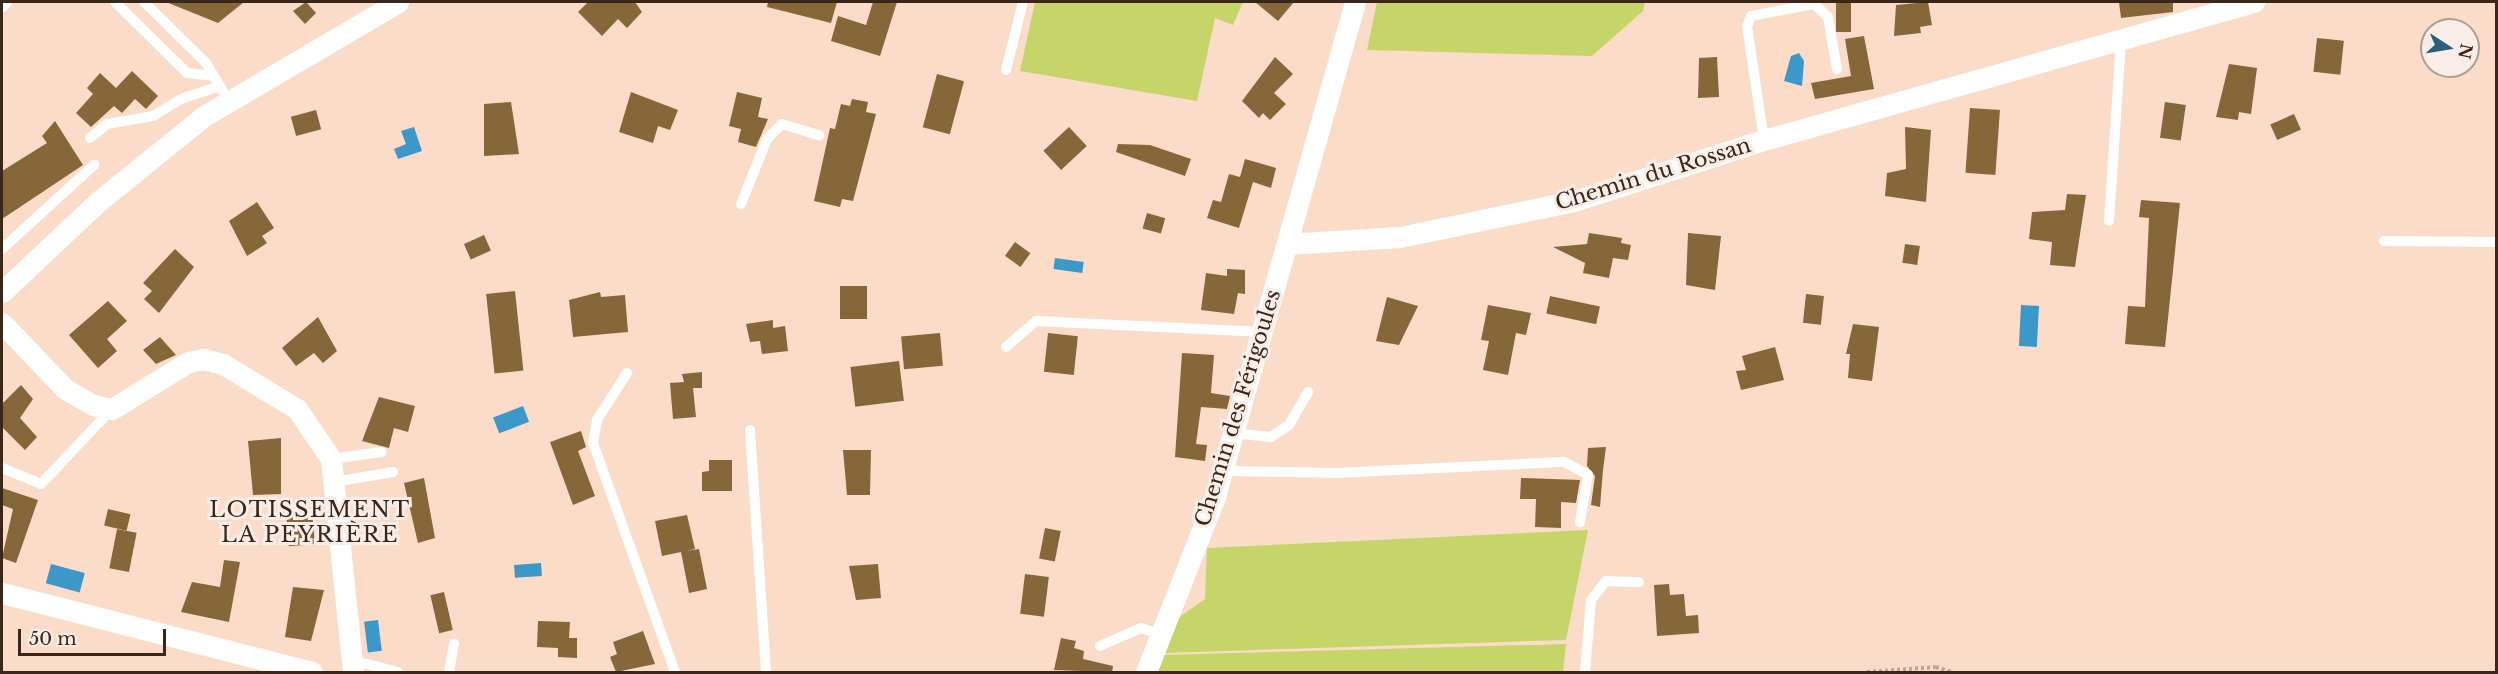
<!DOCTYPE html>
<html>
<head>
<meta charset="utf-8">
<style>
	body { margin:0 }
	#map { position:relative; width:2498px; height:674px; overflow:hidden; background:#fbdcc8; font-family:"Libre Baskerville",serif }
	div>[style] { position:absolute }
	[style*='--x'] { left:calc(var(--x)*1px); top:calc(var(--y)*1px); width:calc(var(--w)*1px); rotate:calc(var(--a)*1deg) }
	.green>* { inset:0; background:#c5d56a }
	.water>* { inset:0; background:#3d98ca; transform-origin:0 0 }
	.building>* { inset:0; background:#85673a; transform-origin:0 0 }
	.path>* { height:4px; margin-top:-2px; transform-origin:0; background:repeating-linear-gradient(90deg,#c0a593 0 3px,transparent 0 6px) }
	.lane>* { height:10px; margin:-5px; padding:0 5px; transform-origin:5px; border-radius:5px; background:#fff }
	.street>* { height:21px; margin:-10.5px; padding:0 10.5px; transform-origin:10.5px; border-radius:10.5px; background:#fff }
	span { translate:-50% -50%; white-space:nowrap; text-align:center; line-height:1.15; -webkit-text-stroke:6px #f8eee7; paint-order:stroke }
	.street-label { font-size:21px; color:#3a271a }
	.neighbourhood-label { font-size:22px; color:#3a271a; letter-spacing:1.5px }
	.frame { position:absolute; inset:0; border:3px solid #3a271a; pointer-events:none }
	.north { position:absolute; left:2420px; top:18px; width:60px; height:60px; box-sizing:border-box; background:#f8eee7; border:2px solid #ac9e95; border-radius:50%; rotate:102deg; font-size:16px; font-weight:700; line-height:24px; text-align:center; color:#3a271a }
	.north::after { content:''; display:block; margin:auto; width:21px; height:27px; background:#2b5e7b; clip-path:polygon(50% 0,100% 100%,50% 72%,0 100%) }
	.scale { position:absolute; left:18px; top:629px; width:148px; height:27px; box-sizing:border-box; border:3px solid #3a271a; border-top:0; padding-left:8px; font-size:18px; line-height:21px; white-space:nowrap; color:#3a271a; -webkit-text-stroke:4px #f8eee7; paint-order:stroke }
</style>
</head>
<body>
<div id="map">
	<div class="green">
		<div style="clip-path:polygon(1035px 2px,1243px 2px,1233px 25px,1215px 18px,1197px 101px,1020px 71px)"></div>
		<div style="clip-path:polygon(1377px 2px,1645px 2px,1643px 11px,1592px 56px,1367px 50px)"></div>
		<div style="clip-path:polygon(1588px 530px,1566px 640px,1164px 653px,1175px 620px,1205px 599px,1207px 548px)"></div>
		<div style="clip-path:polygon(1566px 644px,1563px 672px,1156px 672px,1161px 655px)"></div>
	</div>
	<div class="water">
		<div style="clip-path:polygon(1799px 53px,1804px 61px,1802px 86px,1784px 81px,1791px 56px)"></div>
		<div style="clip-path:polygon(414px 127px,422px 151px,398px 159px,394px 149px,406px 144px,401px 131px)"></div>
		<div style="left:1055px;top:258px;width:29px;height:11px;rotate:8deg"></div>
		<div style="left:2021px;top:305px;width:18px;height:41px;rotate:3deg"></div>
		<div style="left:523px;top:406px;width:17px;height:32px;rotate:69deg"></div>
		<div style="left:541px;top:563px;width:13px;height:27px;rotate:86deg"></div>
		<div style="left:51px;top:564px;width:35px;height:20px;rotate:15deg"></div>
		<div style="left:378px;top:620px;width:31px;height:14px;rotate:83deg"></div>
	</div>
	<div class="building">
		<div style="clip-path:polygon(166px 2px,244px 2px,218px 23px)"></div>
		<div style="clip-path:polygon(306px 2px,316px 13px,305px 24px,293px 11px)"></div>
		<div style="clip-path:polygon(588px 2px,635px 2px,642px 12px,627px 28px,618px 19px,602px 36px,578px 12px)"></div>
		<div style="clip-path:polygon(768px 2px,837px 2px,831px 23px,767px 7px)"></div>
		<div style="clip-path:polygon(873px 2px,897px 2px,880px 56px,831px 41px,838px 16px,866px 25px)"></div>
		<div style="clip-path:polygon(1255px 2px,1294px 2px,1278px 21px)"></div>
		<div style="left:1836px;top:2px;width:15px;height:30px"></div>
		<div style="clip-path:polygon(1928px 2px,1932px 25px,1920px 27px,1921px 33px,1894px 36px,1896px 5px)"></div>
		<div style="clip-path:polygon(2119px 2px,2173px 2px,2173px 12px,2121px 18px)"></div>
		<div style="clip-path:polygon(1864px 36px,1874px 89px,1815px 99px,1811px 83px,1851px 76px,1845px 39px)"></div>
		<div style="left:2317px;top:38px;width:27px;height:34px;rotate:6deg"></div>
		<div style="clip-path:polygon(1275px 57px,1293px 74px,1274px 93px,1286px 104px,1270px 120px,1263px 113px,1259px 118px,1242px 101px)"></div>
		<div style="clip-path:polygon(1717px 57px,1719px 97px,1698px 98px,1699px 58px)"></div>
		<div style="clip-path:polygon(2229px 64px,2257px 68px,2251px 114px,2239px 112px,2238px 120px,2216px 117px)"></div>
		<div style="clip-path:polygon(132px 71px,158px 96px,146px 109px,135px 99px,122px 113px,114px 106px,91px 127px,76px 113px,93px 94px,87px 88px,100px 73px,116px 88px)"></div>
		<div style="left:937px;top:74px;width:28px;height:55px;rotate:15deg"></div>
		<div style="clip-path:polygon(631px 92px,678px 110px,670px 130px,658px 126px,653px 143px,619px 132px)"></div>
		<div style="clip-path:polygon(737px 92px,762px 98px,758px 117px,768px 119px,756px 147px,738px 142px,741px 129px,729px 126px)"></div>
		<div style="clip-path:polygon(852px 99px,868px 102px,866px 112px,876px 114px,853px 201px,842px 199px,840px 207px,814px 201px,830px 128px,835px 129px,841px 104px,850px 106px)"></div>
		<div style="clip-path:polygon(511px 102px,519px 154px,484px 156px,484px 104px)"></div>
		<div style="left:2165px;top:102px;width:21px;height:36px;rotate:8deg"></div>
		<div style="left:1970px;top:108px;width:30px;height:65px;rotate:4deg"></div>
		<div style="left:316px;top:110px;width:20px;height:26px;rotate:75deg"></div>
		<div style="left:2294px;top:114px;width:17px;height:26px;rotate:66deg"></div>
		<div style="clip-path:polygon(55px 121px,83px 165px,2px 219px,2px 171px,47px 143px,42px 136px)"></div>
		<div style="left:1069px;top:127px;width:26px;height:35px;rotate:47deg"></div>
		<div style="clip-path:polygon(1905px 127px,1931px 130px,1926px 202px,1885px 196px,1887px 173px,1906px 169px)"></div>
		<div style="clip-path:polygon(1118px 144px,1150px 145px,1191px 159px,1185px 176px,1116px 152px)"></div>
		<div style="clip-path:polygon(1245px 159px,1276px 168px,1271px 188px,1253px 182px,1239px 228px,1207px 218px,1213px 200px,1221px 202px,1229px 174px,1240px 177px)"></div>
		<div style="clip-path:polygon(2067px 194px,2086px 195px,2075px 267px,2050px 265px,2052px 242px,2029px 239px,2032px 212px,2065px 210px)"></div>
		<div style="clip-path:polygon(2141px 200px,2180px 203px,2165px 347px,2125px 344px,2128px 306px,2145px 307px,2149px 218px,2139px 217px)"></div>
		<div style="clip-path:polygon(257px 202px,274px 228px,262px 236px,267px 243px,247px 256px,229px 221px)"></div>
		<div style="left:1147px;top:213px;width:19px;height:16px;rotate:16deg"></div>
		<div style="clip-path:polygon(1589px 233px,1622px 238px,1621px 243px,1631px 245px,1628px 260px,1613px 258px,1609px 278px,1583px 273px,1585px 263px,1553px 247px,1587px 244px)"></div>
		<div style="clip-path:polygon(1688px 233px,1721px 236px,1715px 290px,1686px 285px)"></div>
		<div style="left:484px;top:235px;width:17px;height:22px;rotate:66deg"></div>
		<div style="left:1015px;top:242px;width:19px;height:17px;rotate:36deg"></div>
		<div style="left:1905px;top:244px;width:15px;height:19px;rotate:8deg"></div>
		<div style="clip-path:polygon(175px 249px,194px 267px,159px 313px,144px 299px,152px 291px,143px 283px)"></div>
		<div style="clip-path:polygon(1227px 269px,1245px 270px,1245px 294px,1238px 293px,1234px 314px,1201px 310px,1206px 273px,1227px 276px)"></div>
		<div style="left:840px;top:286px;width:27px;height:33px"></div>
		<div style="left:515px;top:291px;width:80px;height:29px;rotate:84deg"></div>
		<div style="clip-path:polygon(600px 292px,601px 297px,625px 295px,628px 332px,573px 337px,569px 300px)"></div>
		<div style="left:1806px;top:294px;width:18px;height:29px;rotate:6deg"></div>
		<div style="left:1550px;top:296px;width:51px;height:18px;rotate:12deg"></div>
		<div style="clip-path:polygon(1387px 297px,1418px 306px,1399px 345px,1376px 341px)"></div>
		<div style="clip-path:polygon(108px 301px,127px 321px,107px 339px,117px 351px,98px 368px,69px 335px)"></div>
		<div style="clip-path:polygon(1488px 305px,1531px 313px,1526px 335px,1516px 333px,1508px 375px,1483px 370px,1489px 341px,1481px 340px)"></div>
		<div style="clip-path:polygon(318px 317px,337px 351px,323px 363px,314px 353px,296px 366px,282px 348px)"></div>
		<div style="clip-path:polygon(773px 320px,773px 328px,785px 326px,788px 351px,762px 354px,760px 341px,750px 342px,746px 324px)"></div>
		<div style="clip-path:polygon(1853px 324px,1879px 327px,1872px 381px,1848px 378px,1850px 354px,1846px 354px)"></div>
		<div style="left:940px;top:333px;width:33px;height:39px;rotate:85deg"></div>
		<div style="left:1048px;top:333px;width:30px;height:39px;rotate:6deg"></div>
		<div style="clip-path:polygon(160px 337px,176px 355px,156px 364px,143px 350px)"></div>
		<div style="clip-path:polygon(1775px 347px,1784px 380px,1741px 390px,1736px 371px,1746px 370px,1742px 356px)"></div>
		<div style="clip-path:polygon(1182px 353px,1214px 355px,1211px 393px,1230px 396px,1227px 409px,1201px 407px,1196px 444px,1207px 445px,1205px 461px,1175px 457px)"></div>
		<div style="left:899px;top:361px;width:40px;height:49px;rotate:83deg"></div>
		<div style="clip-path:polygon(702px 372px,702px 388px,693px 388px,696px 417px,673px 419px,670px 383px,684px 382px,682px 374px)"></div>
		<div style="clip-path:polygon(21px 385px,33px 399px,20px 418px,37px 437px,25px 450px,2px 427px,2px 404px)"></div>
		<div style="clip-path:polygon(379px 397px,415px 406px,408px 432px,394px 428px,389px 448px,362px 441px)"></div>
		<div style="clip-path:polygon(581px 431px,586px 447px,578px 451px,595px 496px,573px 505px,550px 442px)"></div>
		<div style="clip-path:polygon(281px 438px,281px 494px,253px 495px,248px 441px)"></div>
		<div style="clip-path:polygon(1606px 447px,1603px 470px,1600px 507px,1591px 505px,1595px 476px,1587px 466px,1588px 448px)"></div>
		<div style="clip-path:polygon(843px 450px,871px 450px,870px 495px,847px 495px)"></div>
		<div style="clip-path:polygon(709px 460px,732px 460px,732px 491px,702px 491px,702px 472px,709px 471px)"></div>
		<div style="clip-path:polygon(424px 478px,435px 538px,418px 543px,404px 483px)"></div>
		<div style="clip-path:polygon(1521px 478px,1580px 480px,1576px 503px,1561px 502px,1561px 528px,1535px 527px,1536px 499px,1520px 499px)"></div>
		<div style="clip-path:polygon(2px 488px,38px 500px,16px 563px,2px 558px,13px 509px,2px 505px)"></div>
		<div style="left:108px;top:509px;width:23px;height:17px;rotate:13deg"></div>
		<div style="left:312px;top:512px;width:32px;height:26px;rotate:85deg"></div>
		<div style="clip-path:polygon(687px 515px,695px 549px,686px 551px,699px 549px,707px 589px,689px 593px,681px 552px,662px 556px,655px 521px)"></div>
		<div style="left:1045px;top:528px;width:16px;height:31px;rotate:11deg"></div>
		<div style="left:117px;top:529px;width:20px;height:40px;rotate:11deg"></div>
		<div style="clip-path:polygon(224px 560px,240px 562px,229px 622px,181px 612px,192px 582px,220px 587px)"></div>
		<div style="clip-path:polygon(878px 564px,881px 598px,856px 600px,849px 566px)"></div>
		<div style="left:1025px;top:574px;width:24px;height:40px;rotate:7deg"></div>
		<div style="clip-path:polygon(1669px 584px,1670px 595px,1684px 594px,1686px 616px,1698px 615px,1699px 633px,1657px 636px,1654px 585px)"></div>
		<div style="clip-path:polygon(293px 587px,324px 590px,311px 641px,285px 637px)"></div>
		<div style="left:444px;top:592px;width:39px;height:14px;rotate:77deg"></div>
		<div style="clip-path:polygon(538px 621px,570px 622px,569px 638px,577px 638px,577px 658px,558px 657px,558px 648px,537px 647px)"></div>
		<div style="clip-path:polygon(643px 631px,655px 664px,616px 672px,610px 657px,617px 654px,613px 642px)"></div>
		<div style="clip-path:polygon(1061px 638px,1076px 641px,1074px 648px,1084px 651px,1083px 659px,1113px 666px,1112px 672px,1054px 670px)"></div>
	</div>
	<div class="path">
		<div style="--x:1867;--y:672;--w:69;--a:-4.1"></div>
		<div style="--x:1936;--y:667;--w:16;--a:18"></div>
	</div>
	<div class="lane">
		<div style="--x:115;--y:2;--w:101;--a:44.6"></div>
		<div style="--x:187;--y:73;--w:27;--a:6"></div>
		<div style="--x:144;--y:2;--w:87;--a:44.5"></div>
		<div style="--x:206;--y:63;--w:33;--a:59"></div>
		<div style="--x:3;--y:7;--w:6;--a:-51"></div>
		<div style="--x:1006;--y:70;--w:70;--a:-76"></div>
		<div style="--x:90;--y:138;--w:22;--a:-39"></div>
		<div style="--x:107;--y:124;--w:47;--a:-9.9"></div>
		<div style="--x:153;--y:116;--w:33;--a:-31"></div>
		<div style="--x:181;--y:99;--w:41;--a:-18.4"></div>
		<div style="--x:1764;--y:140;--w:115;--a:-98.5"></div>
		<div style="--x:1747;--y:26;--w:11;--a:-68"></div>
		<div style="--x:1751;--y:16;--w:64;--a:-10.8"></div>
		<div style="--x:1814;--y:4;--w:19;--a:43"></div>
		<div style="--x:1828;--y:17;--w:53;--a:80.2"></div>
		<div style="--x:741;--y:204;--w:70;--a:-68.2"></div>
		<div style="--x:767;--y:139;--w:21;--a:-45"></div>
		<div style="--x:782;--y:124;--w:39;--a:17"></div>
		<div style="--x:2109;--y:221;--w:182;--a:-86.2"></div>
		<div style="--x:2384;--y:241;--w:112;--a:0.5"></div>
		<div style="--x:2;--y:249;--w:125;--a:-42.4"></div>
		<div style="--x:1006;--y:347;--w:40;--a:-41"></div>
		<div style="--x:1036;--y:321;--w:227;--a:2.8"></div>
		<div style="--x:627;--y:373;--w:56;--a:122.6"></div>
		<div style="--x:597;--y:420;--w:23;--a:100"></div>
		<div style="--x:593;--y:443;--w:243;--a:70.3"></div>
		<div style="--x:750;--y:430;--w:243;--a:86.2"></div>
		<div style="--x:1232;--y:433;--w:39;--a:6"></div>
		<div style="--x:1271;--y:437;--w:22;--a:-34"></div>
		<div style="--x:1289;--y:425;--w:38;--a:-60"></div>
		<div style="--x:331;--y:459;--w:51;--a:-7.8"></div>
		<div style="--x:2;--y:468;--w:42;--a:22.3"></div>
		<div style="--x:41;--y:484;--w:103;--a:-46.6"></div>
		<div style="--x:1222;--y:471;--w:114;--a:1"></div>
		<div style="--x:1336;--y:473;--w:228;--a:-2.8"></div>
		<div style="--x:1564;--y:462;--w:27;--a:28"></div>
		<div style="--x:1588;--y:475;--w:48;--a:99.7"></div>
		<div style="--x:334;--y:482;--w:60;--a:-9.6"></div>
		<div style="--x:1100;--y:646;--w:45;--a:-23.7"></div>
		<div style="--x:1141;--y:628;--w:18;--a:19"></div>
		<div style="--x:355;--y:661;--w:44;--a:14.3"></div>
		<div style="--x:449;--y:672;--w:29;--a:-80"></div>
		<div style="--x:1585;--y:672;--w:72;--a:-85.2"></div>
		<div style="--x:1591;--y:600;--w:24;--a:-52"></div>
		<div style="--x:1606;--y:581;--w:33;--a:2"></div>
	</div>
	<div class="street">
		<div style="--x:1287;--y:244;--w:113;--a:-3.5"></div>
		<div style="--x:1400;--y:237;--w:178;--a:-11.7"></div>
		<div style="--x:1574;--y:201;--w:200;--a:-17.8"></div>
		<div style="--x:1764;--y:140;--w:509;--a:-15.73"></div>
		<div style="--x:2;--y:292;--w:133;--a:-43.2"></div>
		<div style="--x:99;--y:201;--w:135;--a:-39"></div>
		<div style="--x:204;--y:116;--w:225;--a:-30.4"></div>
		<div style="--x:2;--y:323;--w:91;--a:46.3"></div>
		<div style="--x:65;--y:389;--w:32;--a:30"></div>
		<div style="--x:93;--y:405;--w:19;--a:12"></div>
		<div style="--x:112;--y:409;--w:89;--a:-31.7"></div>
		<div style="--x:188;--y:362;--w:15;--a:-11"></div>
		<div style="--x:203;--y:359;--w:21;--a:14"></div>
		<div style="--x:223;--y:364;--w:87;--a:31.3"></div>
		<div style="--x:297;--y:409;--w:60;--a:55.8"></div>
		<div style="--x:331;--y:459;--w:214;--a:84.1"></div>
		<div style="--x:2;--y:593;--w:320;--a:14.3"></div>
		<div style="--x:1146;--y:672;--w:188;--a:-68.5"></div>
		<div style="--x:1215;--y:497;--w:514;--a:-74.21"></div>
	</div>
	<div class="street-label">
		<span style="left:1653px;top:174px;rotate:-17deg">Chemin du Rossan</span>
		<span style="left:1238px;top:408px;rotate:-73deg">Chemin des Férigoules</span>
	</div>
	<div class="neighbourhood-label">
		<span style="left:310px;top:522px">LOTISSEMENT<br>LA PEYRIÈRE</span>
	</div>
	<div class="frame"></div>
	<div class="north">N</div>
	<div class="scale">50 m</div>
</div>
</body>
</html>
